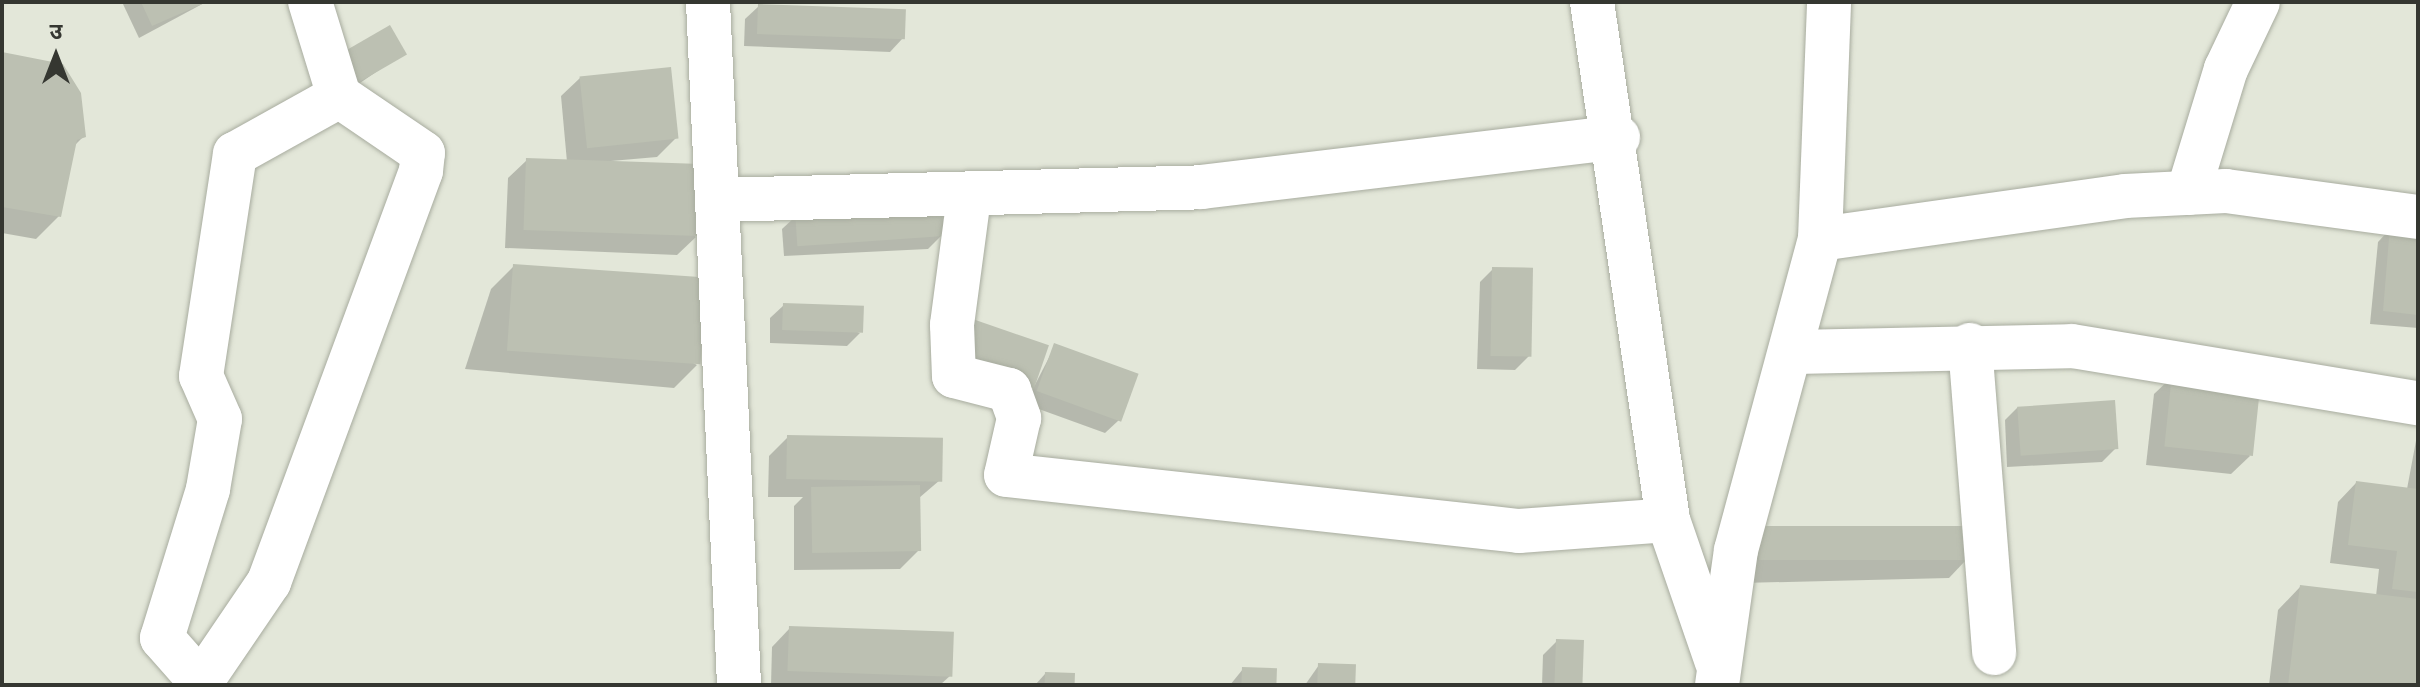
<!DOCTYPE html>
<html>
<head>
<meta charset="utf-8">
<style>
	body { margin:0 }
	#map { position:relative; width:2420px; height:687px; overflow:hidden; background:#e3e7d9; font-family:"Roboto Condensed","Noto Sans Devanagari",sans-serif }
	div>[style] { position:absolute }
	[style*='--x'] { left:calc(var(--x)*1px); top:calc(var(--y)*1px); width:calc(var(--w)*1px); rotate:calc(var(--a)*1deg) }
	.shadow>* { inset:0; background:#0003 }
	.building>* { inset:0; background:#bcc0b2; transform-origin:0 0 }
	.roads { filter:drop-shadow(0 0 2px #a8ac9f) drop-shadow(0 0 2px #a8ac9f) }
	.minor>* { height:44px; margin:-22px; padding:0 22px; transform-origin:22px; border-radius:22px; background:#fff }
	span { translate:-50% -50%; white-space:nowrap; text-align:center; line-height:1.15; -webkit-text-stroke:6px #e3e7d9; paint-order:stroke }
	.frame { position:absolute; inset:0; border:4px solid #353731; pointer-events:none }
	.north { position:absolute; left:16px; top:16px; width:80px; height:80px; -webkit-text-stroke:6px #e3e7d9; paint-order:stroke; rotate:0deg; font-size:22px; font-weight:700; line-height:32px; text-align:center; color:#353731 }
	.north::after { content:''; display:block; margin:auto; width:28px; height:36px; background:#353731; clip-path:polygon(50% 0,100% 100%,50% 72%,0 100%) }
</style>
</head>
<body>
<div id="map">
	<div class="shadow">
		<div style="clip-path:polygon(122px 2px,206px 2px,139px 38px)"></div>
		<div style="clip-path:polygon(759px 6px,903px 38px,890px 52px,744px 46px,745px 19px)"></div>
		<div style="clip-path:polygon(404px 53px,335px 100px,320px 75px)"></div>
		<div style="clip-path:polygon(2px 54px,84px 136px,73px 147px,59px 216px,36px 239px,2px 233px)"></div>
		<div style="clip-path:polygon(580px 78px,676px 138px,657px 157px,611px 161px,696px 237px,677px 255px,505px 248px,508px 178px,527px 160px,567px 162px,561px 96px)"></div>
		<div style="clip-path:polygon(796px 216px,942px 235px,928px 249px,784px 256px,782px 229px)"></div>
		<div style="clip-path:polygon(2391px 228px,2418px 231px,2418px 328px,2370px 324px,2378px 242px)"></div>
		<div style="clip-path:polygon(514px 266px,697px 365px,674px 388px,465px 369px,491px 289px)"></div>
		<div style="clip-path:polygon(1493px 269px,1529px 356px,1515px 370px,1477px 369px,1480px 282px)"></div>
		<div style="clip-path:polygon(784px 305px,860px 333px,847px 346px,770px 343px,770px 318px)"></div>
		<div style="clip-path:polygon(1055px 346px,1119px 420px,1105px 433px,1025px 404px)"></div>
		<div style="clip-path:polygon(2173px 376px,2250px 456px,2231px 474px,2146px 465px,2154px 394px)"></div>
		<div style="clip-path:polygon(2018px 407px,2116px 448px,2102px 462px,2007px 467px,2005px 420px)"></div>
		<div style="clip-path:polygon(2418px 430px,2418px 685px,2269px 685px,2278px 610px,2300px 587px,2376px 596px,2379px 569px,2330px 563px,2338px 502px,2356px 483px,2407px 489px)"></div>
		<div style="clip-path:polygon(788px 437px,940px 480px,919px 498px,919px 550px,900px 569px,794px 570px,794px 506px,803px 497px,768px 497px,769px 456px)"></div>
		<div style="clip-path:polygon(1760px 533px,1967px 559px,1949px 578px,1742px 583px)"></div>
		<div style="clip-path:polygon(790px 628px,951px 675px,940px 685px,771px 685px,772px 647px)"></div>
		<div style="clip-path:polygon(1557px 641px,1581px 685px,1542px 685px,1543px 655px)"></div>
		<div style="clip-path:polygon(1319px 665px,1353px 685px,1305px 685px)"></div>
		<div style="clip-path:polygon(1243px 669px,1274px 685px,1230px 685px)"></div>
		<div style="clip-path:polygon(1045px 674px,1073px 685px,1035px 685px)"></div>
	</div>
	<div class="building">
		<div style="clip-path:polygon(141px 2px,207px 2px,152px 26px)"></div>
		<div style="left:758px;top:4px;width:148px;height:30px;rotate:2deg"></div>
		<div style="left:390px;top:25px;width:34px;height:68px;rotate:60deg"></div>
		<div style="clip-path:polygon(2px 52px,63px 64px,81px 93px,86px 137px,77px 140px,61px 217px,2px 207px)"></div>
		<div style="left:671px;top:67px;width:72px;height:92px;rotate:84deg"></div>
		<div style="left:526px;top:158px;width:175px;height:72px;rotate:2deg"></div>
		<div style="left:942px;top:207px;width:29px;height:147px;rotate:86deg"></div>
		<div style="clip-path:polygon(2390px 226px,2418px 229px,2418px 315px,2383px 311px)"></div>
		<div style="left:513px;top:264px;width:194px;height:87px;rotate:4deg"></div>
		<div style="left:1492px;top:267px;width:41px;height:89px;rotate:1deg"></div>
		<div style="left:783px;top:303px;width:81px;height:27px;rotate:2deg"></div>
		<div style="left:961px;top:315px;width:93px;height:46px;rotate:19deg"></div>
		<div style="left:1054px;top:343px;width:90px;height:51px;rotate:20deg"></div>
		<div style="left:2172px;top:374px;width:89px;height:73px;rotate:6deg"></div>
		<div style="left:2115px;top:400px;width:49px;height:98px;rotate:86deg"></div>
		<div style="left:787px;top:435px;width:156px;height:44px;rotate:1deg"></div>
		<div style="clip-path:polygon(2356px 481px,2418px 489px,2418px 592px,2392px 589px,2397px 551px,2348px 545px)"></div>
		<div style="left:920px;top:485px;width:66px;height:109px;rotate:89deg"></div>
		<div style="left:1969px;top:526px;width:34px;height:210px;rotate:90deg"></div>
		<div style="clip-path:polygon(2300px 585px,2418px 599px,2418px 685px,2288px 685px)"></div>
		<div style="left:789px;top:626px;width:165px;height:45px;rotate:2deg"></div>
		<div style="left:1556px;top:639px;width:28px;height:46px;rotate:2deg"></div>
		<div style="left:1318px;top:663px;width:38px;height:22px;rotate:2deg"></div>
		<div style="left:1242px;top:667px;width:35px;height:18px;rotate:2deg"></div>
		<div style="left:1045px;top:672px;width:30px;height:13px;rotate:2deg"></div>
	</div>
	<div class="roads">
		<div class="minor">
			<div style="--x:708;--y:2;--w:684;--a:87.4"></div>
			<div style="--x:1592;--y:2;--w:524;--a:81.65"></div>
			<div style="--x:1668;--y:520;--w:150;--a:71"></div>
			<div style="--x:2188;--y:193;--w:130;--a:-73"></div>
			<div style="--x:2226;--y:69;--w:74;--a:-64.5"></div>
			<div style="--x:969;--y:197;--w:129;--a:97.6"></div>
			<div style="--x:952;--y:325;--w:51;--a:87.8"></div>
			<div style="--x:954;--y:376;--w:57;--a:14.3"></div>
			<div style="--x:1009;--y:390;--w:30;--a:70"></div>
			<div style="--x:1019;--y:418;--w:58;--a:102.8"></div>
			<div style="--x:1006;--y:475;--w:516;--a:6.23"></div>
			<div style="--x:1519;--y:531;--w:149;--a:-4.2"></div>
			<div style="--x:717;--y:200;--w:484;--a:-1.5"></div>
			<div style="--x:1201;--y:187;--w:420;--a:-6.8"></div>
			<div style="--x:1820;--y:239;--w:308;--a:-8"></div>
			<div style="--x:2125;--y:196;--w:101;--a:-2.8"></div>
			<div style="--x:2226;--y:191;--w:194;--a:7.7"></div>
			<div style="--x:1970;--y:345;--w:309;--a:85.5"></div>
			<div style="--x:1793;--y:352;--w:279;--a:-1.2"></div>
			<div style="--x:2072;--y:346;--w:351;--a:9.4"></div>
			<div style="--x:199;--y:680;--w:56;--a:-131.4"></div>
			<div style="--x:162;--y:638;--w:156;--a:-72.8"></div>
			<div style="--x:208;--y:489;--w:71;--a:-80.3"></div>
			<div style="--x:220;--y:419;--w:47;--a:-113.8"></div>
			<div style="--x:201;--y:376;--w:225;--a:-81.3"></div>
			<div style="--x:235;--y:154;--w:119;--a:-29.1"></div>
			<div style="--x:199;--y:685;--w:125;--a:-55.8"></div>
			<div style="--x:269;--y:582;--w:438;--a:-69.7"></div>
			<div style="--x:421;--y:171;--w:18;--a:-84"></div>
			<div style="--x:423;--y:153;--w:102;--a:-145.8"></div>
			<div style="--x:339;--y:96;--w:98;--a:-107.1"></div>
			<div style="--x:1717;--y:685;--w:136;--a:-82"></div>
			<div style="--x:1736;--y:550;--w:322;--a:-74.9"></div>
			<div style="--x:1820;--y:239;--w:237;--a:-87.8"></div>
		</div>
	</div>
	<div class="frame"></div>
	<div class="north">उ</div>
</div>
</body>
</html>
